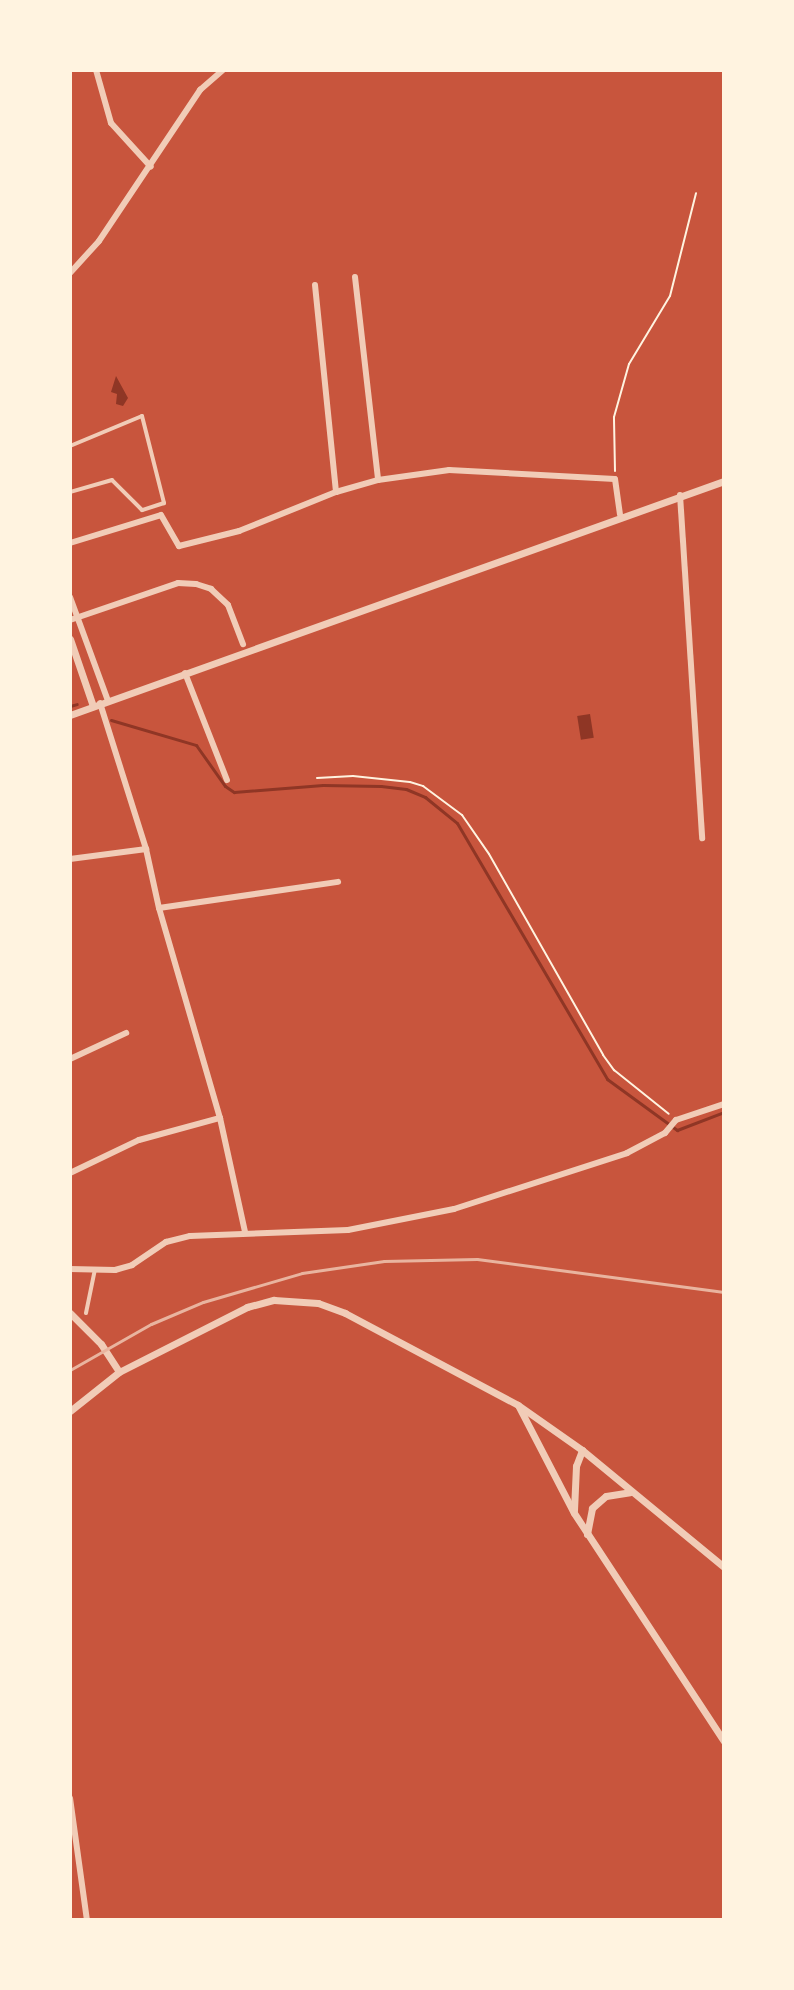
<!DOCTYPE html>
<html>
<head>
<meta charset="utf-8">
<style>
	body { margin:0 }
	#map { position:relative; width:794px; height:1990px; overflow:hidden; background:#c8553d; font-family:"Asap Condensed",sans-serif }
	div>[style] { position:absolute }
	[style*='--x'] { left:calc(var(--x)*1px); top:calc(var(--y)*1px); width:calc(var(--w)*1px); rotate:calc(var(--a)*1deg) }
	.water>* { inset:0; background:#8f3625; transform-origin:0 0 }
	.stream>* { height:3px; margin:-1.5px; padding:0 1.5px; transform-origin:1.5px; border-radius:1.5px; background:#8f3625 }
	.path>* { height:2px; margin:-1px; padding:0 1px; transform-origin:1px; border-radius:1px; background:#fff3e0 }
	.pedestrian>* { height:4px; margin:-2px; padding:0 2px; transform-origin:2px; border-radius:2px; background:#f1ccb7 }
	.minor>* { height:6px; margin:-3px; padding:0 3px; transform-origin:3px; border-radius:3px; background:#f1ccb7 }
	.tertiary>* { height:7px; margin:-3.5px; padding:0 3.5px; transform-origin:3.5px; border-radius:3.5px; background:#f1ccb7 }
	.rail>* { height:3px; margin:-1.5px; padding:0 1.5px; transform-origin:1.5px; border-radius:1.5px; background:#e9b49f }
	span { translate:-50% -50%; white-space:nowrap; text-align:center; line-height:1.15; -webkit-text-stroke:8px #fff3e0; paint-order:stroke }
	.frame { position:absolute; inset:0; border:72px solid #fff3e0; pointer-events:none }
</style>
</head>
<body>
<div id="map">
	<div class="water">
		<div style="clip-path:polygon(116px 376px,128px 398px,123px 406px,116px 404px,117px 394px,111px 392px)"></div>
		<div style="left:590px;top:714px;width:24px;height:13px;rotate:81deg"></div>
	</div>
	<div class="stream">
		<div style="--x:70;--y:706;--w:7;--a:-16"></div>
		<div style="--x:111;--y:720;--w:89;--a:16.4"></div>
		<div style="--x:196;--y:745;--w:50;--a:54.7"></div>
		<div style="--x:225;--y:786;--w:11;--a:34"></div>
		<div style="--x:234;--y:792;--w:89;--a:-4.5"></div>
		<div style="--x:323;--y:785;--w:58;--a:1"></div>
		<div style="--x:381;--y:786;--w:25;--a:7"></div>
		<div style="--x:406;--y:789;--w:21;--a:23"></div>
		<div style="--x:425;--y:797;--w:41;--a:39.1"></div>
		<div style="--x:457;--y:823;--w:297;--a:59.6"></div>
		<div style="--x:607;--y:1079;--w:87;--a:36.1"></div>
		<div style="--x:677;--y:1130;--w:50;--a:-21"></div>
	</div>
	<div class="path">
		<div style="--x:615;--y:471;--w:54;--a:-91.1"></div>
		<div style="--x:614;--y:417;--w:55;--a:-74.2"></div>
		<div style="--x:629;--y:364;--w:79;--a:-58.9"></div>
		<div style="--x:670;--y:296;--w:106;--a:-75.8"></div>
		<div style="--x:317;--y:778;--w:36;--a:-3"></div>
		<div style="--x:353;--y:776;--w:57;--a:6"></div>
		<div style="--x:410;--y:782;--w:14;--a:17"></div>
		<div style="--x:423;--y:786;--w:49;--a:36.6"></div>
		<div style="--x:462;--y:815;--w:47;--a:55.3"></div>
		<div style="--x:489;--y:854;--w:231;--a:60.4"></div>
		<div style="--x:603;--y:1055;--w:19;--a:54"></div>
		<div style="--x:614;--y:1070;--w:70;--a:38.7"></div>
	</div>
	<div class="pedestrian">
		<div style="--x:70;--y:446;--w:78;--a:-22.6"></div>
		<div style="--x:142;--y:416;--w:90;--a:75.8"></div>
		<div style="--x:164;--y:503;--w:23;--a:162"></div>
		<div style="--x:142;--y:510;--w:42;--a:-135"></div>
		<div style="--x:112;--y:480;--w:44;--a:164.1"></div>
		<div style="--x:86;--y:1313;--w:45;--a:-78.4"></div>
	</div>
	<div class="minor">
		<div style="--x:96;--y:70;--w:55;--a:74.2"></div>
		<div style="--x:111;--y:123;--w:59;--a:47.7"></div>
		<div style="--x:70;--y:273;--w:43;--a:-47.8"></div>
		<div style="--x:99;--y:241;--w:182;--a:-56.2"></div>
		<div style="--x:200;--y:90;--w:30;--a:-41"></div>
		<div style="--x:355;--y:277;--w:204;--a:83.5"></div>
		<div style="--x:315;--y:285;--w:208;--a:84.2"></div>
		<div style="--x:680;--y:495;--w:344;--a:86.3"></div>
		<div style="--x:70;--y:543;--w:95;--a:-17.1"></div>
		<div style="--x:161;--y:515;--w:36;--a:60"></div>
		<div style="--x:179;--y:546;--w:62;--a:-14"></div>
		<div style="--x:239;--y:531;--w:105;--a:-21.9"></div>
		<div style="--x:336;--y:492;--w:44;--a:-15.9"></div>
		<div style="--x:378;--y:480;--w:72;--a:-8"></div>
		<div style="--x:449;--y:470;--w:166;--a:3.1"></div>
		<div style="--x:615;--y:479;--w:36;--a:82"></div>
		<div style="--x:70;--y:597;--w:111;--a:69.9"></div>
		<div style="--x:70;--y:620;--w:114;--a:-18.9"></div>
		<div style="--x:178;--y:583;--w:18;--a:3"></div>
		<div style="--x:196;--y:584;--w:16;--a:18"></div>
		<div style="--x:211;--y:589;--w:23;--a:43"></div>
		<div style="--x:228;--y:605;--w:42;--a:69"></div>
		<div style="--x:185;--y:673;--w:115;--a:68.6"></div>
		<div style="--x:100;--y:703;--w:153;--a:72.5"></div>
		<div style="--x:146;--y:849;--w:60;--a:77.6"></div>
		<div style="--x:159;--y:908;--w:219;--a:73.8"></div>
		<div style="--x:220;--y:1118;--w:117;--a:77.6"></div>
		<div style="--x:70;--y:859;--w:77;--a:-7.5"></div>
		<div style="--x:159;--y:908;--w:181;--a:-8.3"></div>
		<div style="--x:70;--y:1059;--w:62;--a:-24.9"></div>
		<div style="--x:70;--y:1173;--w:76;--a:-25.6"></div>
		<div style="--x:139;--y:1140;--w:84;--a:-15.2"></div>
		<div style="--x:70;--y:1269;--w:45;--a:1.3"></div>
		<div style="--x:115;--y:1270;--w:18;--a:-16"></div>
		<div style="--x:132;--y:1265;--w:41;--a:-34.1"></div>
		<div style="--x:166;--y:1242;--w:25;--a:-14"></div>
		<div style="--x:190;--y:1236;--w:158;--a:-2.2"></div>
		<div style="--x:348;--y:1230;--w:108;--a:-11.2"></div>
		<div style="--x:454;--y:1209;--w:182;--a:-17.9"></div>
		<div style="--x:627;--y:1153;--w:43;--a:-27.8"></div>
		<div style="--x:665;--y:1133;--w:17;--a:-50"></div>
		<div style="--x:676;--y:1120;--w:51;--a:-18.4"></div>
		<div style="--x:70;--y:1798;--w:123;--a:82.1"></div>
	</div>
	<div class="tertiary">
		<div style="--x:70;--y:639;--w:71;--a:71.1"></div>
		<div style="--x:70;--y:715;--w:695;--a:-19.69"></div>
		<div style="--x:70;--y:1313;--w:44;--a:45"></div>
		<div style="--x:101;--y:1344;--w:33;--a:57"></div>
		<div style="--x:519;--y:1407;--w:119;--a:62.6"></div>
		<div style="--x:574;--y:1513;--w:273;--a:56.7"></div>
		<div style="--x:70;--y:1411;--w:63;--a:-38.5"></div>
		<div style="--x:119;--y:1372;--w:144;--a:-26.9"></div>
		<div style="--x:247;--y:1307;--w:28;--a:-15"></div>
		<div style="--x:274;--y:1300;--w:44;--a:3.9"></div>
		<div style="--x:318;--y:1303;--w:29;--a:20"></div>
		<div style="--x:345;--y:1313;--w:196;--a:28"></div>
		<div style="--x:518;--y:1405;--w:78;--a:35.1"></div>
		<div style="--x:582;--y:1450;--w:184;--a:39.5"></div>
		<div style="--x:574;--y:1510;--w:44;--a:-87.4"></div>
		<div style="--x:576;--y:1466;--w:17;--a:-69"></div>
		<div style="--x:587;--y:1534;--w:26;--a:-79"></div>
		<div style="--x:592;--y:1508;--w:18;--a:-41"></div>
		<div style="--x:606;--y:1496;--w:24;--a:-9"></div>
	</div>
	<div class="rail">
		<div style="--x:70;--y:1370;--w:93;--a:-29.6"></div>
		<div style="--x:151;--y:1324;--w:56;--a:-22.9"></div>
		<div style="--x:203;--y:1302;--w:103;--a:-16.3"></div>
		<div style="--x:302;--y:1273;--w:83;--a:-8.3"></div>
		<div style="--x:384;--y:1261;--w:93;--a:-1.2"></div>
		<div style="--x:477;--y:1259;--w:249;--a:7.6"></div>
	</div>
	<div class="frame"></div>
</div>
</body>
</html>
